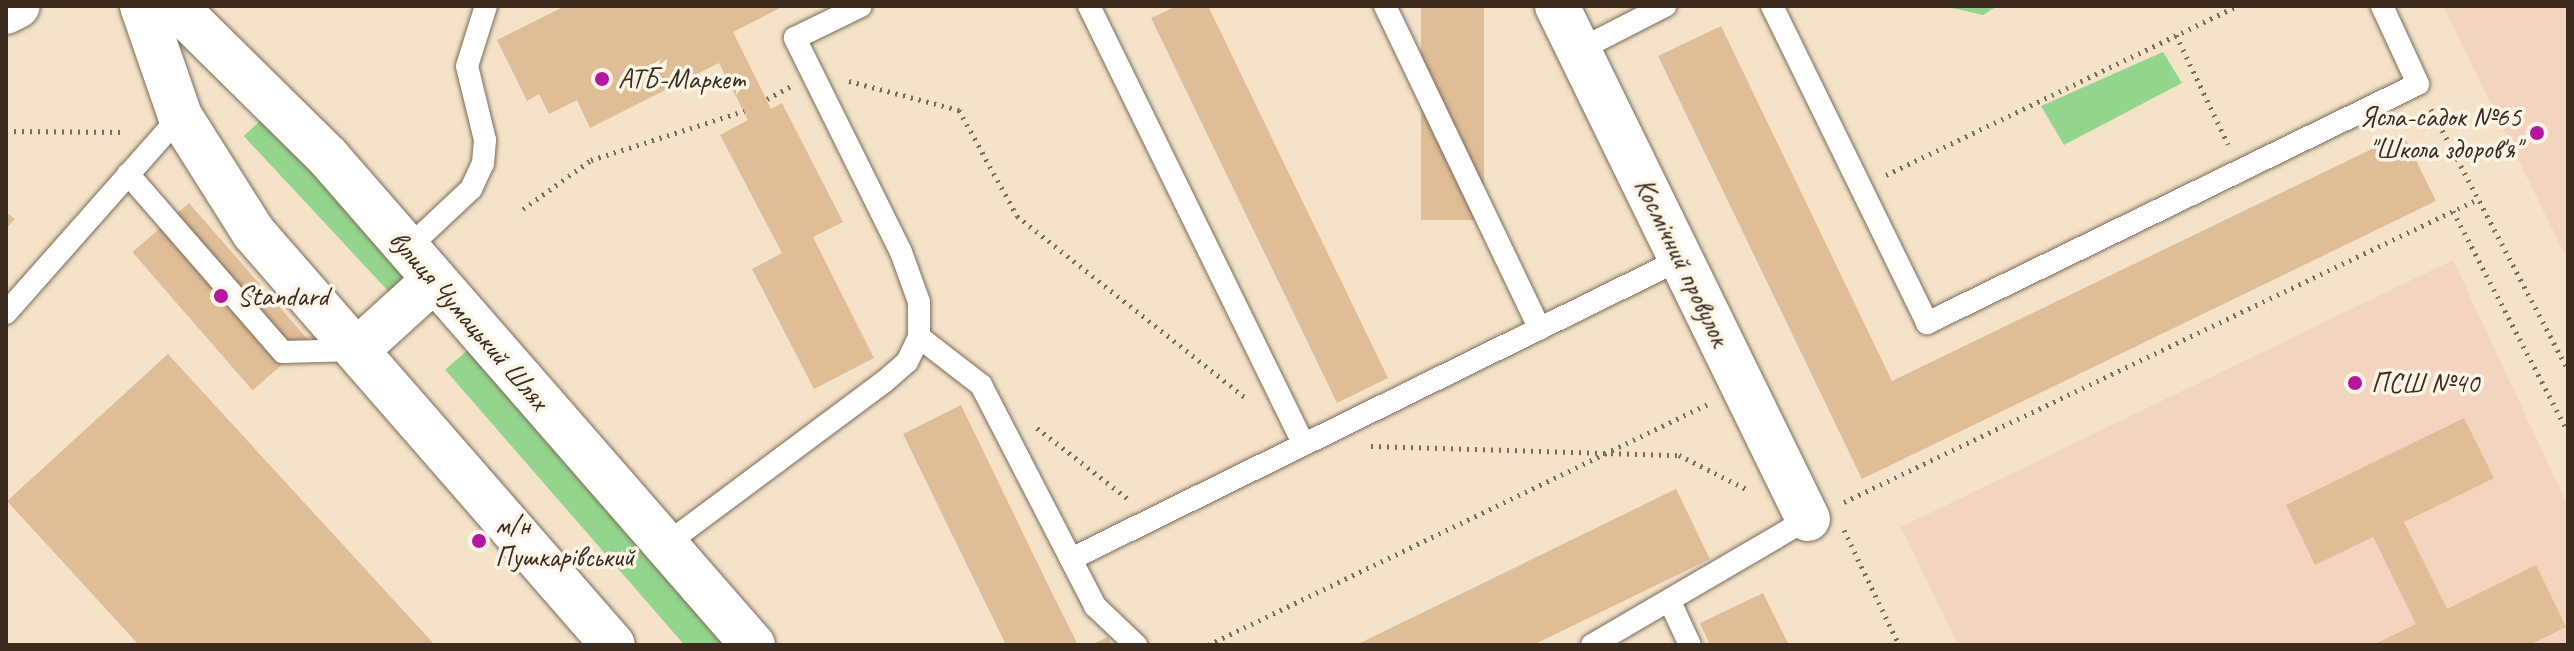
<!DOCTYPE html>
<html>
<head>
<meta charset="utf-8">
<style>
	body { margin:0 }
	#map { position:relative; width:2574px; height:651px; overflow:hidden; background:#f4e3c8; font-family:Caveat,sans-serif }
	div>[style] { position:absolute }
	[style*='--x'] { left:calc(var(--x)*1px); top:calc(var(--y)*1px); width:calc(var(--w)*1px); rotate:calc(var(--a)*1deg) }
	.built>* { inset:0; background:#f3d4bf }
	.green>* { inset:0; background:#94d58d; transform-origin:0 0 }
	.building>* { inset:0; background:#dfbd97; transform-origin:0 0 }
	.path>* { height:5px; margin-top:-2.5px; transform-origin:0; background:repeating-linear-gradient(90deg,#7c6b5a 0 2px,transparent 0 8px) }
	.roads { filter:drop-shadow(0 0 2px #7c6b5a) drop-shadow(0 0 2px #7c6b5a) }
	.lane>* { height:22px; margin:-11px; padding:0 11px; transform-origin:11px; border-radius:11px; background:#fff }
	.street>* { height:44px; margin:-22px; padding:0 22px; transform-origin:22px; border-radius:22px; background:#fff }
	.primary>* { height:44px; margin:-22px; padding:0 22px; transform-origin:22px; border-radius:22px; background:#fff }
	.dots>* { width:22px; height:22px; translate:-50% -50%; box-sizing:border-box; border:4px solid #fcf5e5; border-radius:50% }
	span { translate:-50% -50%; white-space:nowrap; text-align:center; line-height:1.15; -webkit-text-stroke:7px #fcf5e5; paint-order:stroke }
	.poi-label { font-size:28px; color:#3b2a1e }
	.left { translate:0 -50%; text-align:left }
	.right { translate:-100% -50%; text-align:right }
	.street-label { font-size:28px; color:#3b2a1e }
	.frame { position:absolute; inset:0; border:8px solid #3b2a1e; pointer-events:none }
</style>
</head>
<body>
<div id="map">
	<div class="built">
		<div style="clip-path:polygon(2443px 6px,2568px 6px,2568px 261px)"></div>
		<div style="clip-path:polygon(2453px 260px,2568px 506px,2568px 645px,1958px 645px,1901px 527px)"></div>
	</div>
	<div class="green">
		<div style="clip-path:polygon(1943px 6px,1997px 6px,1983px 15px)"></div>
		<div style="clip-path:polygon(2163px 52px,2182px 83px,2064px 145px,2041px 106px)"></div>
		<div style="left:262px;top:119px;width:217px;height:25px;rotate:47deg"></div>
		<div style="left:470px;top:348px;width:393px;height:33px;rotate:49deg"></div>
	</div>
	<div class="building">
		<div style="clip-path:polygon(565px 6px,784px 6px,733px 32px,771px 109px,782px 103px,843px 222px,813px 237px,874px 358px,814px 389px,752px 269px,782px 253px,720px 135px,748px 120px,719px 63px,590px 128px,577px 100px,549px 114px,539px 94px,527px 101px,497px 40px)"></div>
		<div style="clip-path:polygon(1177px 6px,1208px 6px,1388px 378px,1337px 403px,1151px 18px)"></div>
		<div style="left:1421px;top:6px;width:63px;height:214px"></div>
		<div style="clip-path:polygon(1721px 26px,1892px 381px,2403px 134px,2436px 201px,1862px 479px,1658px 56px)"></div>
		<div style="left:189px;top:203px;width:183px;height:75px;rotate:49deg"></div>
		<div style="clip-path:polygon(6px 212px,15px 219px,6px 229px)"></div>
		<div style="clip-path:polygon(168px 354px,288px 485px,435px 645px,139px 645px,7px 501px)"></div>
		<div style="clip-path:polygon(961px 405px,1050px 589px,1078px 645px,1006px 645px,903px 434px)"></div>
		<div style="clip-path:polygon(2464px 418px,2494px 478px,2404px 522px,2447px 609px,2536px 565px,2566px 627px,2529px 645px,2373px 645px,2416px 624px,2373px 537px,2315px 565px,2286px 505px)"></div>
		<div style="clip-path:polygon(1676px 489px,1710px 559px,1533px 645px,1356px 645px)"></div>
		<div style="clip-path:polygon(1763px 593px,1789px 645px,1710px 645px,1700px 623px)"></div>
		<div style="clip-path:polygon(1108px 637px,1112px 645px,1091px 645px)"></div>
	</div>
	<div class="path">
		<div style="--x:2176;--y:35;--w:121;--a:64.5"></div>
		<div style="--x:849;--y:81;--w:114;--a:14.8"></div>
		<div style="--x:959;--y:110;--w:121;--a:61.3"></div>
		<div style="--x:1017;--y:216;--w:295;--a:38.5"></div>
		<div style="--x:767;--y:99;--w:26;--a:-28"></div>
		<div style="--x:2431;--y:109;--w:295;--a:62.3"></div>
		<div style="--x:6;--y:131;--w:120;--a:0.5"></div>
		<div style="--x:1886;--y:175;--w:390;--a:-25.7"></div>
		<div style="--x:523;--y:209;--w:84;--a:-35.8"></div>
		<div style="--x:591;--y:160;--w:161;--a:-17.8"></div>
		<div style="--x:2453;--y:211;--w:249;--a:62.5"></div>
		<div style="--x:1037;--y:428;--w:114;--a:37.9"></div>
		<div style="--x:1371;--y:446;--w:308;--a:1.7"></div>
		<div style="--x:1679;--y:455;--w:77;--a:26.9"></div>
		<div style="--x:1844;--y:502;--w:703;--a:-25.54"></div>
		<div style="--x:1844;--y:530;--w:127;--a:64.4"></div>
		<div style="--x:1208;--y:645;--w:555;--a:-25.73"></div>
	</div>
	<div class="roads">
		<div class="lane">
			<div style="--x:1089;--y:6;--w:488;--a:63.9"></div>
			<div style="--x:1385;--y:6;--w:358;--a:64.4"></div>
			<div style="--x:1772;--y:6;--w:353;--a:63.9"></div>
			<div style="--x:1927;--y:323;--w:546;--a:-25.96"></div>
			<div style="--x:2418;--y:84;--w:86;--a:-114.8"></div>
			<div style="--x:1579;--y:50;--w:97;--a:-27.1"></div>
			<div style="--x:128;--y:174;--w:236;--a:49"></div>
			<div style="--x:283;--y:352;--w:74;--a:-1.5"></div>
			<div style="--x:407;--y:249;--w:88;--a:-43.2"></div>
			<div style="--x:471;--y:189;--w:29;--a:-65"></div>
			<div style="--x:483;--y:163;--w:23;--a:-85"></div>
			<div style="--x:485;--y:140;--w:76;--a:-103.7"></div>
			<div style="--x:467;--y:66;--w:63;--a:-72.4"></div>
			<div style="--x:6;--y:313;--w:263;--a:-48.5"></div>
			<div style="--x:919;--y:337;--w:78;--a:37.7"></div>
			<div style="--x:981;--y:385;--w:249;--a:62.7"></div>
			<div style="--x:1095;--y:606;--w:57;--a:43.6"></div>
			<div style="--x:665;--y:545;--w:273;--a:-36.7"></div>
			<div style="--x:884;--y:382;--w:30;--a:-41"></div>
			<div style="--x:907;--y:362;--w:28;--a:-64"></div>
			<div style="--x:919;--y:337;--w:35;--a:-90"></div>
			<div style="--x:919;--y:302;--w:53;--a:-109.8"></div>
			<div style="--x:901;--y:252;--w:239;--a:-116.4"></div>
			<div style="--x:795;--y:38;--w:73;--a:-25.9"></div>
			<div style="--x:1071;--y:559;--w:680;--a:-26.19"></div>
			<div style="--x:1671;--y:604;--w:45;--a:65.1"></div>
			<div style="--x:1592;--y:645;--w:250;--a:-30.3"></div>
		</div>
		<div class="street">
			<div style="--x:1557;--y:6;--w:571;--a:63.93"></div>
		</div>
		<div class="primary">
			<div style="--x:142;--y:6;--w:116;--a:70.9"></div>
			<div style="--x:180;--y:116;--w:138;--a:57.7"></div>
			<div style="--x:254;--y:233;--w:546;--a:48.93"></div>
			<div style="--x:175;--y:6;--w:215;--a:44.6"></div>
			<div style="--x:328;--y:157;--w:647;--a:48.95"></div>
			<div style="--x:6;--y:12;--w:13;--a:-27"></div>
			<div style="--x:357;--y:350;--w:104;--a:-42.3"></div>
		</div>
	</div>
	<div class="dots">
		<div style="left:602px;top:79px;background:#b5179e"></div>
		<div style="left:2537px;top:133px;background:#b5179e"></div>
		<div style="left:221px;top:296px;background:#b5179e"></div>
		<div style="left:2355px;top:383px;background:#b5179e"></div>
		<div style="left:479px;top:541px;background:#b5179e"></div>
	</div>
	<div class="poi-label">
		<span class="left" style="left:618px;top:79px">АТБ-Маркет</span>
		<span class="right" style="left:2521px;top:133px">Ясла-садок №65<br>"Школа здоров'я"</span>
		<span class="left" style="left:237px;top:296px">Standard</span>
		<span class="left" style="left:2371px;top:383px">ПСШ №40</span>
		<span class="left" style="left:495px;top:541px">м/н<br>Пушкарівський</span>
	</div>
	<div class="street-label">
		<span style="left:1682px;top:262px;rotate:64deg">Космічний провулок</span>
		<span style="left:469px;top:320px;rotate:49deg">вулиця Чумацький Шлях</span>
	</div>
	<div class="frame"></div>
</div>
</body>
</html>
